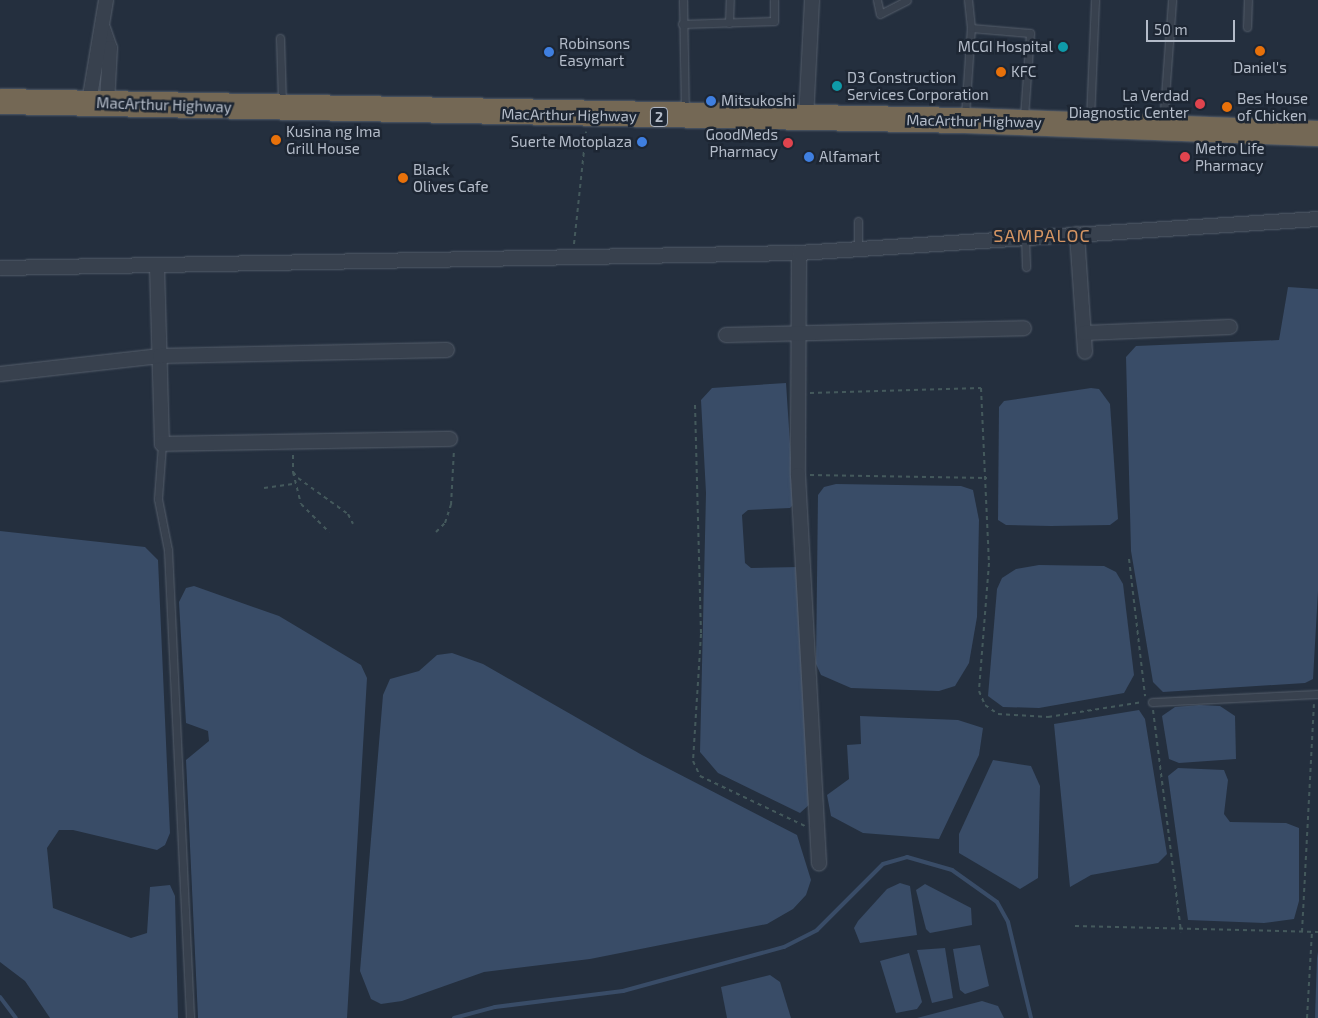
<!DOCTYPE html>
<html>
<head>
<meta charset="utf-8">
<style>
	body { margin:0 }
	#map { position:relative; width:1318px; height:1018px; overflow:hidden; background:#242f3e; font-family:"Exo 2",sans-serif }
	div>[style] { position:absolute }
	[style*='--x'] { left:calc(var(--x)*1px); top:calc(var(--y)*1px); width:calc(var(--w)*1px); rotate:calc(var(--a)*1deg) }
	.water>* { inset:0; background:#394c67 }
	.stream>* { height:4px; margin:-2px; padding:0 2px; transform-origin:2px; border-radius:2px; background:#394c67 }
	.path>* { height:2px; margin-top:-1px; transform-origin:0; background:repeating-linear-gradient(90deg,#44595c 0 4px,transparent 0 8px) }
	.roads { filter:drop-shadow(0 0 1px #565f6c) drop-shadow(0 0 1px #565f6c) }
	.lane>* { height:7px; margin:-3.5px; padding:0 3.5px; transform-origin:3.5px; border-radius:3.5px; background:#38414e }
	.street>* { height:14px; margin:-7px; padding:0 7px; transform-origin:7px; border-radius:7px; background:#38414e }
	.highway>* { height:25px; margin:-12.5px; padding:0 12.5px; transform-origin:12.5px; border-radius:12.5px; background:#746855 }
	.dots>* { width:14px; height:14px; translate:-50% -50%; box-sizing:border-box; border:2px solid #1d2633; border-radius:50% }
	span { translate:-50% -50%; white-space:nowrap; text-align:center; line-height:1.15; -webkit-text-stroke:5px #1d2633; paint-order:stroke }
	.shield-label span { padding:1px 4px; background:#1d2633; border:1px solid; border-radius:4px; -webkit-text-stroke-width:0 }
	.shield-label { font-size:14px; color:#b4bcc9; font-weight:700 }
	.poi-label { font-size:15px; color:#b4bcc9 }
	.left { translate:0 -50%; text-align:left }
	.right { translate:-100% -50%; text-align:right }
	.street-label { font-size:15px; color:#b4bcc9 }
	.quarter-label { font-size:18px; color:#d59563; letter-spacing:1px }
	.scale { position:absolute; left:1146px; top:20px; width:89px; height:22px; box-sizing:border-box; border:2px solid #b4bcc9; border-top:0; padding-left:6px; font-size:15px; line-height:18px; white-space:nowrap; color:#b4bcc9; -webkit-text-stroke:4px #1d2633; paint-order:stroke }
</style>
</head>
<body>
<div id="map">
	<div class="water">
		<div style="clip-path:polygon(1288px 287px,1318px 289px,1318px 591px,1313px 679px,1305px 683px,1163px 692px,1153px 682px,1131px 551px,1126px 357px,1136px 346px,1279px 340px)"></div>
		<div style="clip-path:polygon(786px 383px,794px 504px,790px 508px,748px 510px,742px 515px,745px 563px,751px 568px,799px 567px,810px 804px,800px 813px,718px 773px,700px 752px,706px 493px,701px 400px,712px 388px)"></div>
		<div style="clip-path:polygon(1091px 388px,1099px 389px,1110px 404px,1118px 519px,1110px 525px,1051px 526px,1006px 525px,998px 520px,999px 407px,1004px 401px)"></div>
		<div style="clip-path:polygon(836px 484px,961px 486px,973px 490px,979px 520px,977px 617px,969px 663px,955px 686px,939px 691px,851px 688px,821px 675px,816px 664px,818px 495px,824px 487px)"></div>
		<div style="clip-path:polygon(0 531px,145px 547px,158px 560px,170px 833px,165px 845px,157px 850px,73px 830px,59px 830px,47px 848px,53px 908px,131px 938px,147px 933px,150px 887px,170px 885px,175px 896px,178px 1018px,50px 1018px,25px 981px,0 962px)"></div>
		<div style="clip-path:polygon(1039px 565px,1104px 566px,1116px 572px,1123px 584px,1134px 675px,1124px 693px,1039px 708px,1003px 707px,988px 696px,997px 589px,1002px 578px,1016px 569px)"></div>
		<div style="clip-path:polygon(194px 586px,279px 616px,361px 665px,367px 678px,347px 1018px,198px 1018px,186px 760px,209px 741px,208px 731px,186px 723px,179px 602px,186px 588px)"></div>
		<div style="clip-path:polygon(452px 653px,483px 664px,642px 755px,797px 835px,811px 880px,806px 895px,793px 909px,767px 924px,590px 959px,484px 972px,402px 1001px,381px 1004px,371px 999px,360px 971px,383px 695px,390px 679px,419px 671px,437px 655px)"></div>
		<div style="clip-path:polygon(1199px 705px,1220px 706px,1235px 716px,1236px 759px,1179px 763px,1169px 759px,1162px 716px,1175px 707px)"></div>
		<div style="clip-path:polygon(1139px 710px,1145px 719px,1167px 854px,1158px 863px,1091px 875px,1070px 887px,1054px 724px)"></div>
		<div style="clip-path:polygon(860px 716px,958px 720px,983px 728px,979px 755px,939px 839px,863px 833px,831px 816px,827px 795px,849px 779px,847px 745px,861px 744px)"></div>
		<div style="clip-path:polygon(993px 760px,1031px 766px,1040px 786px,1038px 878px,1020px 889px,959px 853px,959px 834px)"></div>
		<div style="clip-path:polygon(1178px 768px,1224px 770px,1228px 780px,1224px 814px,1230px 822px,1286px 823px,1299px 828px,1299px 901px,1294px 919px,1264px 923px,1188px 920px,1168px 776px)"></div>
		<div style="clip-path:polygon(900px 883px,910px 886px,917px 935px,860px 943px,854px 928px,858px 921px,887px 889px)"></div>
		<div style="clip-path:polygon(925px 884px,971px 908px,972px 925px,930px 933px,926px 929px,916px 890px)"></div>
		<div style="clip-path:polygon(980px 945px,989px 986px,965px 994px,960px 990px,953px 949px)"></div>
		<div style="clip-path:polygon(945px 948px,953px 998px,932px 1003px,917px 950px)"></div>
		<div style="clip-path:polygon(1318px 952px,1318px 1018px,1315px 1018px,1317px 958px)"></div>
		<div style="clip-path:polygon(909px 953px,922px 1002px,917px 1009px,896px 1013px,880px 961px)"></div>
		<div style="clip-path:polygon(770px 975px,780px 982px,791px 1018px,727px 1018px,721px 987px)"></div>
		<div style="clip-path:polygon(982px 1001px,998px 1006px,1004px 1018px,917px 1018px)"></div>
	</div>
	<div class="stream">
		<div style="--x:0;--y:997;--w:26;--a:53"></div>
		<div style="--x:454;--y:1018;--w:42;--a:-15"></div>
		<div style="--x:495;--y:1007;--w:129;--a:-7.1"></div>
		<div style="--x:623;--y:991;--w:167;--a:-15.3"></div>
		<div style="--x:784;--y:947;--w:37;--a:-27"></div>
		<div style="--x:817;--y:930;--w:93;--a:-45"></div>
		<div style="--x:883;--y:864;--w:25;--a:-16"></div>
		<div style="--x:907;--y:857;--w:47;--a:16.1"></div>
		<div style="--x:952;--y:870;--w:55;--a:35.4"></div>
		<div style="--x:997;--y:902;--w:23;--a:61"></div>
		<div style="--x:1008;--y:922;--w:99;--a:76.5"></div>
	</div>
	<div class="path">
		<div style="--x:574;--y:244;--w:113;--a:-83.9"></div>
		<div style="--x:810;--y:393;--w:171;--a:-1.7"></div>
		<div style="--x:981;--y:388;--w:175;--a:87.4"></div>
		<div style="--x:989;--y:563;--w:128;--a:94.5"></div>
		<div style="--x:979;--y:691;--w:15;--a:67"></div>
		<div style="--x:985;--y:705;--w:16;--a:35"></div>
		<div style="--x:998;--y:714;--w:50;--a:3.4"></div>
		<div style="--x:1048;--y:717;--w:96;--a:-9"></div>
		<div style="--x:695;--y:405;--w:229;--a:88.5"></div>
		<div style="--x:701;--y:634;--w:127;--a:93.6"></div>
		<div style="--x:693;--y:761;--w:17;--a:65"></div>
		<div style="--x:700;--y:776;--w:116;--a:25.5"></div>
		<div style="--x:293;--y:455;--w:17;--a:90"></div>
		<div style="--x:293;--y:472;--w:8;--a:50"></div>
		<div style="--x:298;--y:478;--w:62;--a:35.8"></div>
		<div style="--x:348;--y:514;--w:11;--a:63"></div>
		<div style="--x:293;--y:472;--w:33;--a:76"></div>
		<div style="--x:301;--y:504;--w:40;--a:45"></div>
		<div style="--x:810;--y:475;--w:177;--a:1"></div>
		<div style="--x:264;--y:488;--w:29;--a:-8"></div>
		<div style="--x:436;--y:532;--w:13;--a:-45"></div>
		<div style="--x:445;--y:523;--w:19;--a:-72"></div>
		<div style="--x:451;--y:505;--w:55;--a:-86.9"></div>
		<div style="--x:1129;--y:559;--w:138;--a:83.3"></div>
		<div style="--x:1153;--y:710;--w:224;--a:82.8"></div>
		<div style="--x:1075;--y:926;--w:243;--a:1.4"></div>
		<div style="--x:1302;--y:932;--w:228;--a:-87"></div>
		<div style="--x:1307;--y:1018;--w:86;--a:-86.7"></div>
	</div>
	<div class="roads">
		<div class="lane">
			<div style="--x:683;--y:0;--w:110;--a:89"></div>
			<div style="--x:877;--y:0;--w:14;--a:78"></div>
			<div style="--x:880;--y:14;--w:30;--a:-27"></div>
			<div style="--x:729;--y:23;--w:23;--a:-88"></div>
			<div style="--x:682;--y:24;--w:92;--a:-1.9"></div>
			<div style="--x:774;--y:21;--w:21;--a:-90"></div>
			<div style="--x:1247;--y:27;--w:27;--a:-88"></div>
			<div style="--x:971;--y:28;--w:59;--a:4.8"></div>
			<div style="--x:1030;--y:33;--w:84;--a:94.1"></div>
			<div style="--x:280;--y:38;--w:65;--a:88.2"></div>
			<div style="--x:965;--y:115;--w:87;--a:-86.1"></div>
			<div style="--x:971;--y:28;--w:28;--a:-96"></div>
			<div style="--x:1090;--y:120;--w:120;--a:-87.6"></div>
			<div style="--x:1163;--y:124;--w:124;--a:-85.8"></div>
			<div style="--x:1025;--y:237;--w:30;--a:88"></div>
			<div style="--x:858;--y:248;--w:27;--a:-90"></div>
			<div style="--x:162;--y:444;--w:55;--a:94.2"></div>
			<div style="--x:158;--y:499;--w:52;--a:78.9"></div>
			<div style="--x:168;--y:550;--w:469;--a:87.3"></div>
			<div style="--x:1152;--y:702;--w:166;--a:-2.8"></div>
		</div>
		<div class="street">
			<div style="--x:103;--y:28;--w:21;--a:71"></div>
			<div style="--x:110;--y:48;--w:55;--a:93.1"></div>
			<div style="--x:89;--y:102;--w:103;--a:-80.5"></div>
			<div style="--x:806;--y:119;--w:119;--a:-87.1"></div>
			<div style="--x:1077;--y:234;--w:118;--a:86.1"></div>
			<div style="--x:799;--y:253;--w:222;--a:90.3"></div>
			<div style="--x:798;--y:475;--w:389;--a:86.9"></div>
			<div style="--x:157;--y:266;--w:178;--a:88.4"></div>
			<div style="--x:162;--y:444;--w:288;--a:-1"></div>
			<div style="--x:0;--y:268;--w:799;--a:-1.08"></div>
			<div style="--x:799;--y:253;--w:520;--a:-3.75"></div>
			<div style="--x:1084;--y:333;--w:146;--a:-2.4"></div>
			<div style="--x:726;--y:335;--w:298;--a:-1.3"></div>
			<div style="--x:0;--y:374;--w:161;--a:-6.4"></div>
			<div style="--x:160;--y:356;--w:287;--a:-1.2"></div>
		</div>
		<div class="highway">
			<div style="--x:0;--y:101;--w:964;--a:1.13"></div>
			<div style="--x:964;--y:120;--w:354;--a:2.1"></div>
		</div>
	</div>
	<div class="dots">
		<div style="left:1063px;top:47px;background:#0f9aa8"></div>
		<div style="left:1260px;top:51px;background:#e8710a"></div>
		<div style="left:549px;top:52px;background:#3f7fe0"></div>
		<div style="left:1001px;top:72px;background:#e8710a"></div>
		<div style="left:837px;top:86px;background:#0f9aa8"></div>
		<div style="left:711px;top:101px;background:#3f7fe0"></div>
		<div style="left:1200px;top:104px;background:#e0444e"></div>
		<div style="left:1227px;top:107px;background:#e8710a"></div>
		<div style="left:276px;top:140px;background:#e8710a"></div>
		<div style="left:642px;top:142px;background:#3f7fe0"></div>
		<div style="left:788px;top:143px;background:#e0444e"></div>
		<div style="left:809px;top:157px;background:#3f7fe0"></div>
		<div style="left:1185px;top:157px;background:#e0444e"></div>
		<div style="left:403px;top:178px;background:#e8710a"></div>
	</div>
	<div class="shield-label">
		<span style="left:659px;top:117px">2</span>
	</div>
	<div class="poi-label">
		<span class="left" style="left:559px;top:52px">Robinsons<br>Easymart</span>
		<span class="right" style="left:1053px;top:47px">MCGI Hospital</span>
		<span style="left:1260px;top:68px">Daniel's</span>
		<span class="left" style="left:1011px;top:72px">KFC</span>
		<span class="left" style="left:847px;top:86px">D3 Construction<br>Services Corporation</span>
		<span class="right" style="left:1189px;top:104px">La Verdad<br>Diagnostic Center</span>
		<span class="left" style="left:1237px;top:107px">Bes House<br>of Chicken</span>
		<span class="left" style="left:721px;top:101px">Mitsukoshi</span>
		<span class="left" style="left:286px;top:140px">Kusina ng Ima<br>Grill House</span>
		<span class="right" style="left:778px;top:143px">GoodMeds<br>Pharmacy</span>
		<span class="right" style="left:632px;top:142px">Suerte Motoplaza</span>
		<span class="left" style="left:1195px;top:157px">Metro Life<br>Pharmacy</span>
		<span class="left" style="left:819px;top:157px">Alfamart</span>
		<span class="left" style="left:413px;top:178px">Black<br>Olives Cafe</span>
	</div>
	<div class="street-label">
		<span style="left:164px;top:105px;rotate:2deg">MacArthur Highway</span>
		<span style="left:569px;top:115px;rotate:1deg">MacArthur Highway</span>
		<span style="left:974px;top:121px;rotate:1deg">MacArthur Highway</span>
	</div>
	<div class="quarter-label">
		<span style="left:1042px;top:235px">SAMPALOC</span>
	</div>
	<div class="scale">50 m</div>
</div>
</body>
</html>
